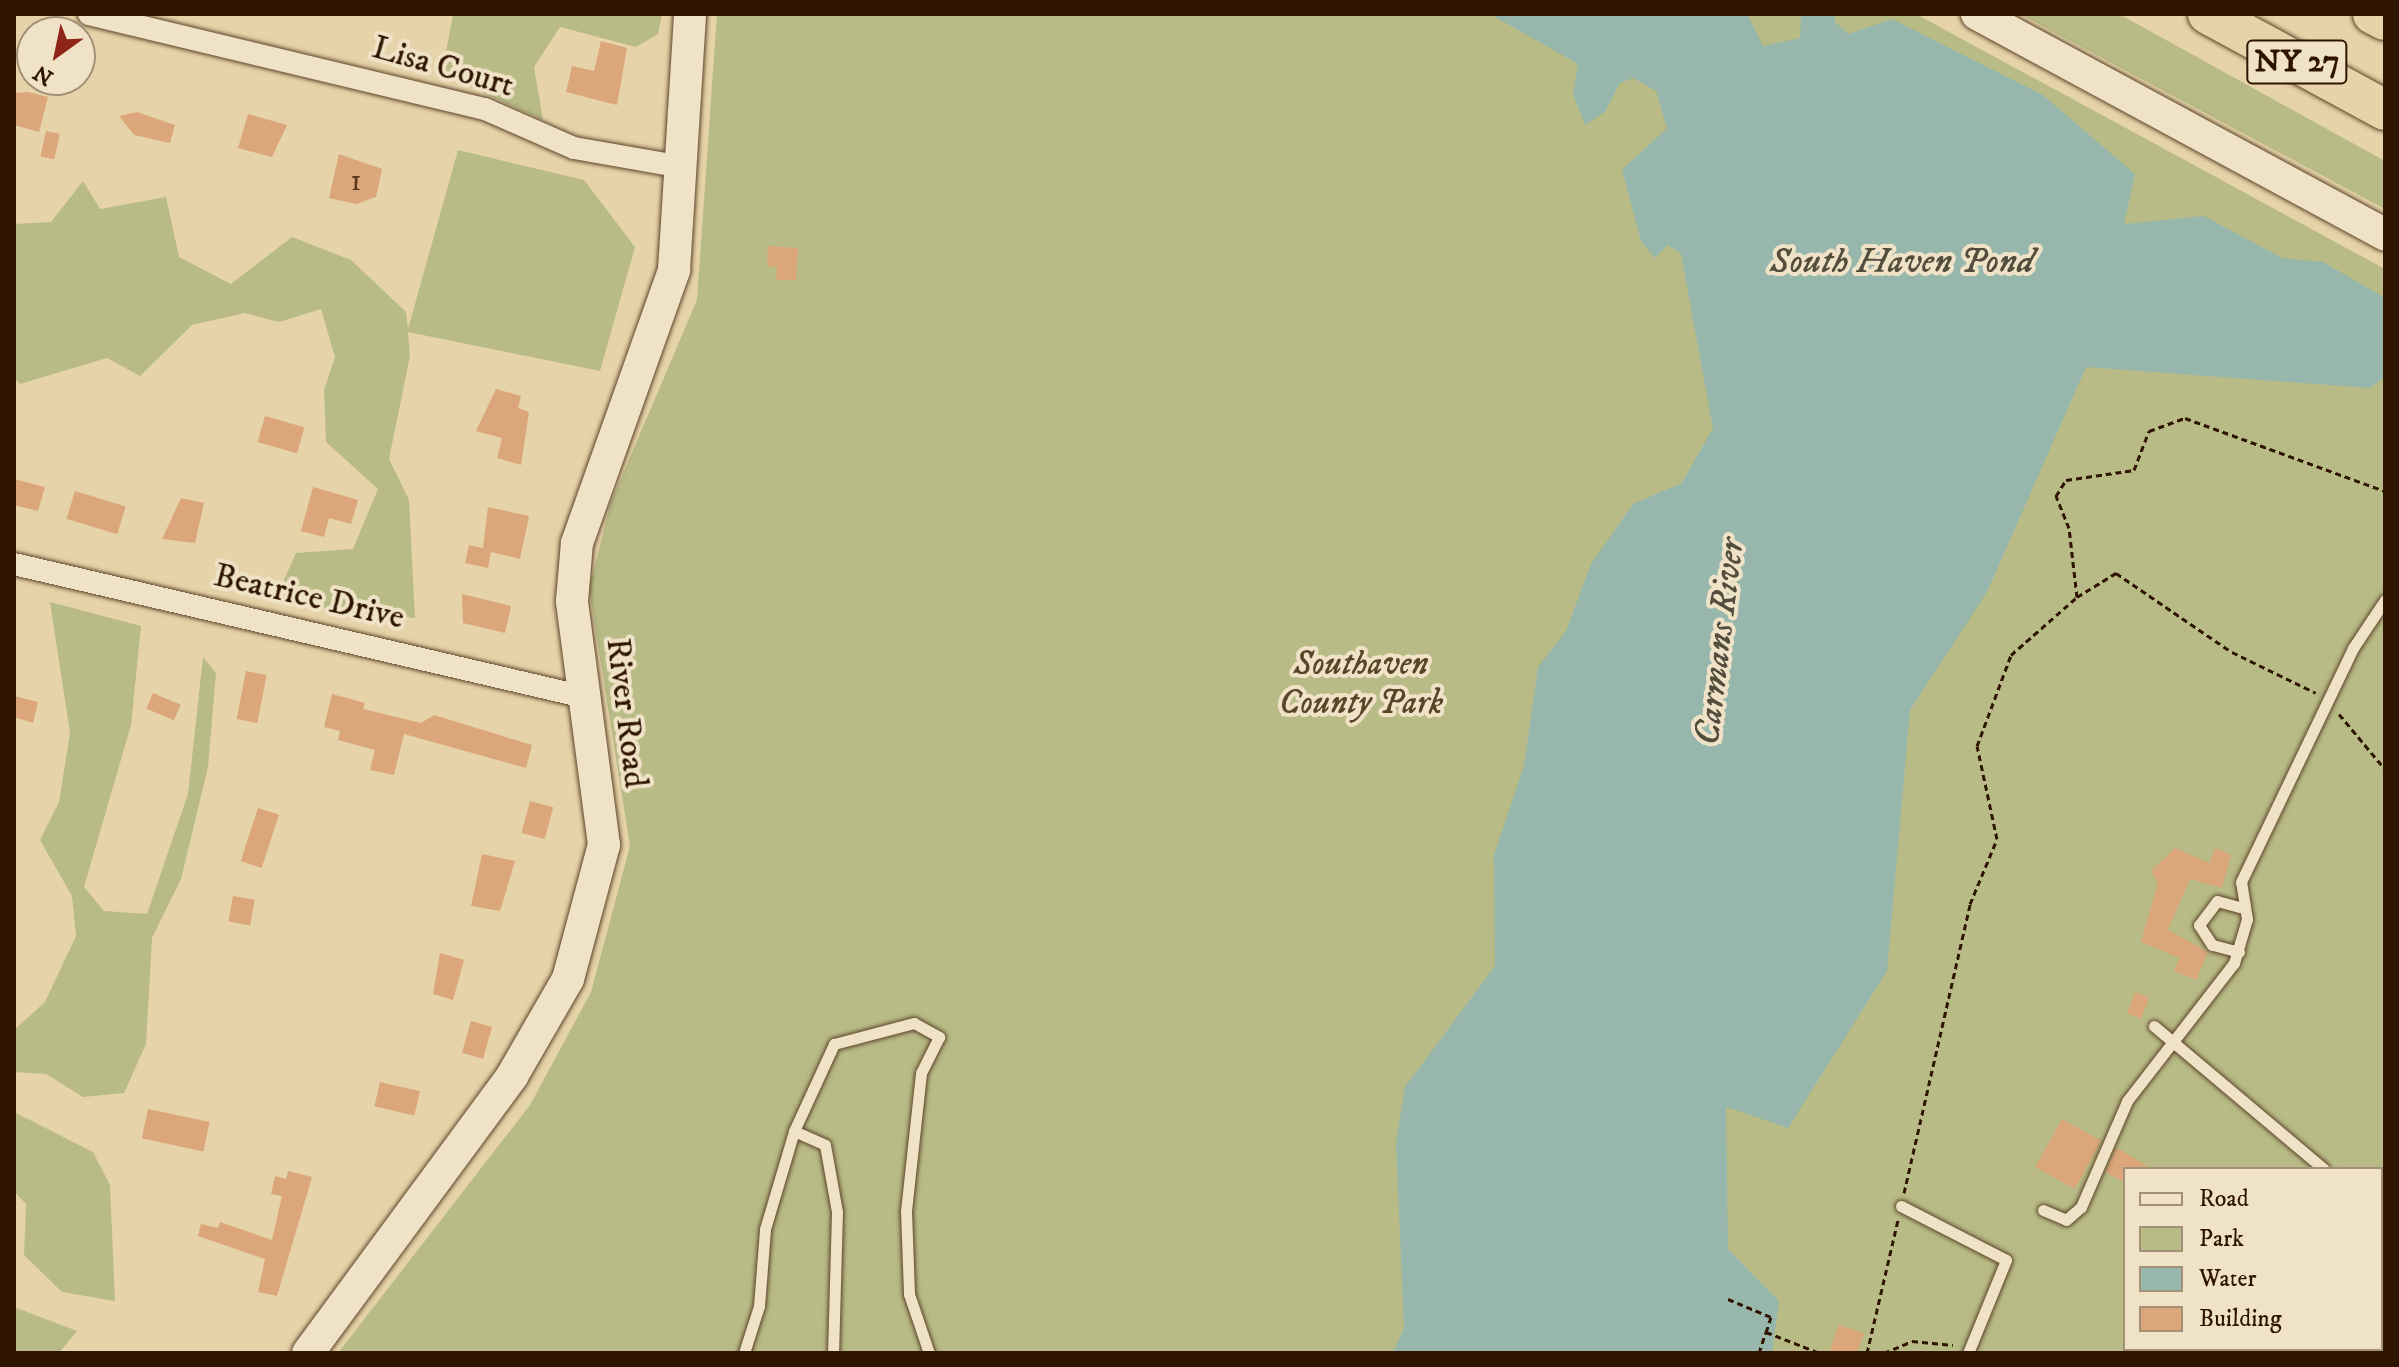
<!DOCTYPE html>
<html>
<head>
<meta charset="utf-8">
<style>
	body { margin:0 }
	#map { position:relative; width:2399px; height:1367px; overflow:hidden; background:#e6d3a9; font-family:"IM FELL DW Pica",serif }
	div>[style] { position:absolute }
	[style*='--x'] { left:calc(var(--x)*1px); top:calc(var(--y)*1px); width:calc(var(--w)*1px); rotate:calc(var(--a)*1deg) }
	.green>* { inset:0; background:#b8bb86 }
	.water>* { inset:0; background:#97b7ad }
	.river>* { height:34px; margin:-17px; padding:0 17px; transform-origin:17px; border-radius:17px; background:#97b7ad }
	.building>* { inset:0; background:#dba679; transform-origin:0 0 }
	.path>* { height:3px; margin-top:-1.5px; transform-origin:0; background:repeating-linear-gradient(90deg,#2f1400 0 6px,transparent 0 10px) }
	.roads { filter:drop-shadow(0 0 2px #5d442a) drop-shadow(0 0 2px #5d442a) }
	.lane>* { height:11px; margin:-5.5px; padding:0 5.5px; transform-origin:5.5px; border-radius:5.5px; background:#efe2c7 }
	.street>* { height:22px; margin:-11px; padding:0 11px; transform-origin:11px; border-radius:11px; background:#efe2c7 }
	.secondary>* { height:32px; margin:-16px; padding:0 16px; transform-origin:16px; border-radius:16px; background:#efe2c7 }
	.highway>* { height:40px; margin:-20px; padding:0 20px; transform-origin:20px; border-radius:20px; background:#e6d3a9 }
	span { translate:-50% -50%; white-space:nowrap; text-align:center; line-height:1.15; -webkit-text-stroke:8px #efe2c7; paint-order:stroke }
	.number-label { font-size:30px; color:#5a381e }
	.number-label span { -webkit-text-stroke-width:0 }
	.shield-label span { padding:2px 6px; background:#efe2c7; border:2px solid; border-radius:6px; -webkit-text-stroke-width:0 }
	.shield-label { font-size:32px; color:#2f1400; font-weight:700 }
	.street-label { font-size:34px; color:#2f1400 }
	.park-label { font-size:34px; color:#584628; font-style:italic }
	.water-label { font-size:36px; color:#534d3d; font-style:italic }
	.frame { position:absolute; inset:0; border:16px solid #2f1400; pointer-events:none }
	.legend { position:absolute; left:2123px; top:1167px; width:260px; height:184px; box-sizing:border-box; background:#efe2c7; border:2px solid #a29077; margin:0; padding:10px 14px; list-style:none; font-size:24px; color:#2f1400 }
	.legend li { display:flex; align-items:center; gap:16px; height:40px }
	.legend b { width:40px; border:2px solid #a29077 }
	.north { position:absolute; left:16px; top:16px; width:80px; height:80px; box-sizing:border-box; background:#efe2c7; border:2px solid #a29077; border-radius:50%; rotate:213deg; font-size:22px; font-weight:700; line-height:32px; text-align:center; color:#2f1400 }
	.north::after { content:''; display:block; margin:auto; width:28px; height:36px; background:#8f2418; clip-path:polygon(50% 0,100% 100%,50% 72%,0 100%) }
</style>
</head>
<body>
<div id="map">
	<div class="green">
		<div style="clip-path:polygon(453px 14px,662px 14px,658px 34px,636px 47px,560px 27px,534px 67px,543px 120px,442px 74px)"></div>
		<div style="clip-path:polygon(evenodd,717px 14px,1916px 14px,2385px 269px,2385px 1353px,338px 1353px,530px 1105px,591px 992px,630px 846px,589px 589px,611px 502px,697px 300px,717px 14px,2125px 1169px,2381px 1169px,2381px 1349px,2125px 1349px,2125px 1169px)"></div>
		<div style="clip-path:polygon(2020px 14px,2119px 14px,2385px 161px,2385px 209px)"></div>
		<div style="clip-path:polygon(458px 150px,584px 180px,635px 247px,600px 371px,408px 332px,410px 356px,389px 459px,409px 500px,415px 618px,274px 602px,296px 553px,353px 549px,378px 489px,326px 442px,324px 390px,335px 357px,321px 309px,279px 322px,245px 313px,192px 325px,140px 376px,107px 358px,20px 384px,14px 378px,14px 224px,51px 222px,83px 181px,100px 209px,166px 197px,179px 257px,231px 284px,292px 237px,351px 260px,406px 312px,408px 329px)"></div>
		<div style="clip-path:polygon(50px 602px,141px 626px,131px 725px,84px 887px,104px 911px,147px 914px,188px 794px,203px 657px,216px 673px,208px 767px,181px 879px,152px 938px,146px 1044px,124px 1093px,83px 1097px,46px 1074px,14px 1072px,14px 1030px,45px 1002px,76px 936px,72px 896px,40px 840px,59px 802px,70px 733px)"></div>
		<div style="clip-path:polygon(14px 1112px,93px 1152px,110px 1185px,115px 1301px,62px 1292px,24px 1255px,26px 1204px,14px 1191px)"></div>
		<div style="clip-path:polygon(14px 1307px,77px 1331px,59px 1353px,14px 1353px)"></div>
	</div>
	<div class="water">
		<div style="clip-path:polygon(1490px 14px,1747px 14px,1763px 46px,1801px 38px,1806px 27px,1832px 19px,1848px 34px,1892px 19px,2043px 95px,2135px 174px,2124px 224px,2204px 216px,2282px 258px,2323px 262px,2385px 298px,2385px 377px,2370px 388px,2086px 367px,1987px 592px,1910px 710px,1887px 971px,1788px 1128px,1726px 1107px,1728px 1249px,1779px 1301px,1772px 1353px,1393px 1353px,1404px 1328px,1396px 1143px,1405px 1087px,1495px 966px,1494px 855px,1524px 766px,1538px 667px,1566px 631px,1591px 564px,1633px 504px,1682px 483px,1713px 428px,1681px 254px,1668px 245px,1655px 258px,1641px 241px,1622px 170px,1667px 128px,1656px 91px,1633px 78px,1620px 83px,1605px 112px,1585px 125px,1573px 94px,1578px 64px)"></div>
	</div>
	<div class="river">
		<div style="--x:1816;--y:66;--w:52;--a:-87.8"></div>
	</div>
	<div class="building">
		<div style="clip-path:polygon(601px 41px,627px 48px,617px 105px,566px 92px,572px 66px,594px 71px)"></div>
		<div style="clip-path:polygon(28px 92px,48px 97px,39px 132px,14px 125px,14px 93px)"></div>
		<div style="clip-path:polygon(137px 112px,175px 125px,170px 143px,134px 135px,119px 116px)"></div>
		<div style="clip-path:polygon(248px 114px,287px 125px,272px 157px,238px 148px)"></div>
		<div style="left:46px;top:131px;width:14px;height:26px;rotate:12deg"></div>
		<div style="clip-path:polygon(339px 154px,382px 169px,376px 197px,356px 204px,329px 198px)"></div>
		<div style="clip-path:polygon(768px 246px,798px 248px,796px 280px,776px 280px,777px 267px,767px 266px)"></div>
		<div style="clip-path:polygon(496px 389px,521px 396px,518px 408px,529px 412px,521px 465px,497px 458px,502px 438px,476px 431px)"></div>
		<div style="left:265px;top:416px;width:41px;height:27px;rotate:16deg"></div>
		<div style="clip-path:polygon(14px 479px,45px 487px,38px 511px,14px 505px)"></div>
		<div style="clip-path:polygon(313px 487px,358px 500px,351px 524px,329px 518px,324px 537px,301px 531px)"></div>
		<div style="left:75px;top:491px;width:53px;height:29px;rotate:17deg"></div>
		<div style="clip-path:polygon(181px 498px,204px 503px,195px 543px,162px 539px)"></div>
		<div style="clip-path:polygon(488px 507px,529px 516px,520px 559px,491px 552px,488px 568px,465px 563px,469px 545px,483px 548px)"></div>
		<div style="clip-path:polygon(462px 594px,511px 606px,505px 633px,463px 623px)"></div>
		<div style="left:246px;top:671px;width:21px;height:49px;rotate:11deg"></div>
		<div style="left:153px;top:693px;width:30px;height:17px;rotate:23deg"></div>
		<div style="clip-path:polygon(332px 694px,365px 703px,363px 709px,421px 723px,434px 715px,532px 745px,526px 768px,404px 734px,394px 775px,370px 770px,375px 750px,338px 740px,340px 731px,324px 727px)"></div>
		<div style="clip-path:polygon(14px 696px,38px 702px,33px 723px,14px 717px)"></div>
		<div style="left:530px;top:801px;width:24px;height:33px;rotate:15deg"></div>
		<div style="left:258px;top:808px;width:22px;height:56px;rotate:18deg"></div>
		<div style="clip-path:polygon(2175px 848px,2209px 863px,2216px 848px,2231px 855px,2222px 888px,2190px 879px,2168px 930px,2208px 952px,2196px 980px,2174px 971px,2180px 958px,2141px 942px,2158px 883px,2151px 871px)"></div>
		<div style="clip-path:polygon(482px 854px,515px 861px,500px 911px,471px 906px)"></div>
		<div style="left:233px;top:896px;width:22px;height:26px;rotate:10deg"></div>
		<div style="clip-path:polygon(440px 953px,464px 960px,453px 1000px,433px 994px)"></div>
		<div style="left:2135px;top:992px;width:15px;height:23px;rotate:20deg"></div>
		<div style="left:471px;top:1021px;width:22px;height:33px;rotate:16deg"></div>
		<div style="left:380px;top:1082px;width:41px;height:25px;rotate:13deg"></div>
		<div style="left:148px;top:1109px;width:63px;height:30px;rotate:12deg"></div>
		<div style="left:2062px;top:1119px;width:45px;height:55px;rotate:29deg"></div>
		<div style="clip-path:polygon(2115px 1149px,2119px 1149px,2152px 1169px,2125px 1169px,2125px 1183px,2106px 1172px)"></div>
		<div style="clip-path:polygon(288px 1171px,312px 1177px,277px 1296px,258px 1292px,265px 1259px,198px 1236px,201px 1224px,218px 1228px,220px 1222px,272px 1240px,282px 1196px,271px 1194px,275px 1176px,286px 1179px)"></div>
		<div style="clip-path:polygon(1839px 1325px,1864px 1333px,1857px 1353px,1829px 1353px)"></div>
	</div>
	<div class="path">
		<div style="--x:2077;--y:597;--w:46;--a:-31.6"></div>
		<div style="--x:2116;--y:573;--w:140;--a:34.3"></div>
		<div style="--x:2232;--y:652;--w:93;--a:26"></div>
		<div style="--x:2339;--y:714;--w:72;--a:50.1"></div>
		<div style="--x:1904;--y:1193;--w:296;--a:-77.1"></div>
		<div style="--x:1970;--y:904;--w:70;--a:-67.4"></div>
		<div style="--x:1997;--y:839;--w:95;--a:-102.1"></div>
		<div style="--x:1977;--y:746;--w:97;--a:-69.5"></div>
		<div style="--x:2011;--y:655;--w:88;--a:-41.3"></div>
		<div style="--x:2077;--y:597;--w:69;--a:-96.6"></div>
		<div style="--x:2069;--y:528;--w:35;--a:-112"></div>
		<div style="--x:2056;--y:496;--w:19;--a:-58"></div>
		<div style="--x:2066;--y:480;--w:69;--a:-8.4"></div>
		<div style="--x:2134;--y:470;--w:42;--a:-69"></div>
		<div style="--x:2149;--y:431;--w:38;--a:-20"></div>
		<div style="--x:2185;--y:418;--w:213;--a:20.1"></div>
		<div style="--x:1728;--y:1299;--w:47;--a:22.7"></div>
		<div style="--x:1771;--y:1317;--w:16;--a:108"></div>
		<div style="--x:1766;--y:1332;--w:58;--a:21.3"></div>
		<div style="--x:1759;--y:1353;--w:22;--a:-72"></div>
		<div style="--x:1867;--y:1353;--w:137;--a:-76.9"></div>
		<div style="--x:1884;--y:1353;--w:30;--a:-23"></div>
		<div style="--x:1912;--y:1341;--w:41;--a:5.6"></div>
	</div>
	<div class="roads">
		<div class="lane">
			<div style="--x:2239;--y:952;--w:28;--a:-165"></div>
			<div style="--x:2212;--y:945;--w:24;--a:-123"></div>
			<div style="--x:2199;--y:925;--w:30;--a:-53"></div>
			<div style="--x:2217;--y:901;--w:24;--a:15"></div>
			<div style="--x:2154;--y:1026;--w:222;--a:40.1"></div>
			<div style="--x:794;--y:1131;--w:34;--a:24"></div>
			<div style="--x:825;--y:1145;--w:68;--a:79.8"></div>
			<div style="--x:837;--y:1212;--w:141;--a:91.6"></div>
			<div style="--x:1901;--y:1206;--w:118;--a:27.2"></div>
			<div style="--x:2006;--y:1260;--w:100;--a:112.2"></div>
			<div style="--x:2043;--y:1210;--w:25;--a:23"></div>
			<div style="--x:2066;--y:1220;--w:20;--a:-41"></div>
			<div style="--x:2081;--y:1207;--w:116;--a:-66.5"></div>
			<div style="--x:2127;--y:1101;--w:175;--a:-52.2"></div>
			<div style="--x:2234;--y:963;--w:46;--a:-73.5"></div>
			<div style="--x:2247;--y:919;--w:37;--a:-99"></div>
			<div style="--x:2241;--y:882;--w:259;--a:-64.4"></div>
			<div style="--x:2353;--y:648;--w:58;--a:-56.3"></div>
			<div style="--x:2381;--y:1216;--w:6;--a:45"></div>
			<div style="--x:744;--y:1353;--w:49;--a:-72.3"></div>
			<div style="--x:759;--y:1306;--w:77;--a:-85.5"></div>
			<div style="--x:765;--y:1229;--w:102;--a:-73.5"></div>
			<div style="--x:794;--y:1131;--w:96;--a:-65.3"></div>
			<div style="--x:834;--y:1044;--w:83;--a:-14.7"></div>
			<div style="--x:914;--y:1023;--w:29;--a:29"></div>
			<div style="--x:939;--y:1037;--w:40;--a:116.6"></div>
			<div style="--x:921;--y:1073;--w:139;--a:96.2"></div>
			<div style="--x:906;--y:1211;--w:83;--a:87.9"></div>
			<div style="--x:909;--y:1294;--w:62;--a:71.3"></div>
		</div>
		<div class="street">
			<div style="--x:89;--y:14;--w:407;--a:13.5"></div>
			<div style="--x:485;--y:109;--w:97;--a:23.7"></div>
			<div style="--x:574;--y:148;--w:111;--a:9.9"></div>
			<div style="--x:14;--y:564;--w:590;--a:13.12"></div>
		</div>
		<div class="secondary">
			<div style="--x:1977;--y:14;--w:464;--a:28.4"></div>
			<div style="--x:308;--y:1353;--w:344;--a:-53.6"></div>
			<div style="--x:512;--y:1076;--w:112;--a:-60"></div>
			<div style="--x:568;--y:979;--w:139;--a:-75"></div>
			<div style="--x:604;--y:845;--w:246;--a:-97.5"></div>
			<div style="--x:572;--y:601;--w:58;--a:-85.1"></div>
			<div style="--x:577;--y:543;--w:290;--a:-70.4"></div>
			<div style="--x:674;--y:270;--w:256;--a:-86.4"></div>
		</div>
		<div class="highway">
			<div style="--x:2208;--y:14;--w:201;--a:28.5"></div>
			<div style="--x:2373;--y:14;--w:13;--a:27"></div>
		</div>
	</div>
	<div class="number-label">
		<span style="left:356px;top:182px">1</span>
	</div>
	<div class="shield-label">
		<span style="left:2297px;top:62px">NY 27</span>
	</div>
	<div class="street-label">
		<span style="left:443px;top:67px;rotate:16deg">Lisa Court</span>
		<span style="left:309px;top:597px;rotate:13deg">Beatrice Drive</span>
		<span style="left:626px;top:713px;rotate:83deg">River Road</span>
	</div>
	<div class="park-label">
		<span style="left:1361px;top:684px">Southaven<br>County Park</span>
	</div>
	<div class="water-label">
		<span style="left:1902px;top:262px">South Haven Pond</span>
		<span style="left:1720px;top:642px;rotate:-83deg">Carmans River</span>
	</div>
	<div class="frame"></div>
	<ul class="legend">
	<li><b style="height:10px;background:#efe2c7"></b>Road</li>
	<li><b style="height:22px;background:#b8bb86"></b>Park</li>
	<li><b style="height:22px;background:#97b7ad"></b>Water</li>
	<li><b style="height:22px;background:#dba679"></b>Building</li>
	</ul>
	<div class="north">N</div>
</div>
</body>
</html>
